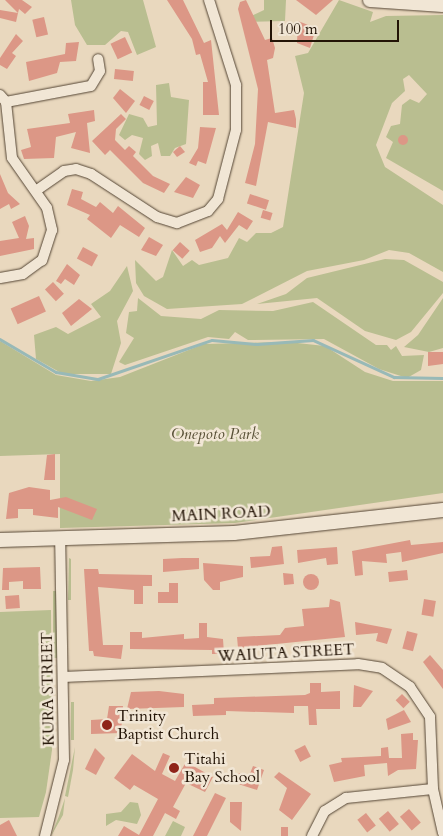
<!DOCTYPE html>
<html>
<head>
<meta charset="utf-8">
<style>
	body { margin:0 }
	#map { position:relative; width:443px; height:836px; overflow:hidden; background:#e9d8be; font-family:Cardo,serif }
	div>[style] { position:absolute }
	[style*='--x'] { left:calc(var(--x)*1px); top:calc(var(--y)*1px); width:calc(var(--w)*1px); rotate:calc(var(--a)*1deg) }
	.green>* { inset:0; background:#b9be90; transform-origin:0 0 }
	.stream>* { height:2.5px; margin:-1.25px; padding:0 1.25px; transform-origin:1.25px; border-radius:1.25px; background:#98b9b7 }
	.building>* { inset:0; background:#dc9786; transform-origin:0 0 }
	.round { border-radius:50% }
	.roads { filter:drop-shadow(0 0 1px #544534) drop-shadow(0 0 1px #544534) }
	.street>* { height:10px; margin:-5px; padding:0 5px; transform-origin:5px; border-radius:5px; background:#f1e6d5 }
	.secondary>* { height:14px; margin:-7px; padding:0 7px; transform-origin:7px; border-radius:7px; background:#f1e6d5 }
	.dots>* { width:14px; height:14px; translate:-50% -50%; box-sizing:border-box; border:2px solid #f1e6d5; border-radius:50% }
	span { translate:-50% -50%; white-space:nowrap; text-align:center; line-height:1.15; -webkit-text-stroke:5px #f1e6d5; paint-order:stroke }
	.park-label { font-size:16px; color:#585036; font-style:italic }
	.street-label { font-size:16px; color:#231406 }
	.poi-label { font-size:16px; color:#231406 }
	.left { translate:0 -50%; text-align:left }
	.scale { position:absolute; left:270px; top:20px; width:129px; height:22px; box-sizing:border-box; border:2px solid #231406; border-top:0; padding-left:6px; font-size:15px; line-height:18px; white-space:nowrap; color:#231406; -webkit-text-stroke:4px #f1e6d5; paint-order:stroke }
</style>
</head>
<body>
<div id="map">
	<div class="green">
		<div style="clip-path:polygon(71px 0,143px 0,156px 47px,137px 55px,128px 32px,121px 31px,105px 45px,87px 45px,75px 25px)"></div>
		<div style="clip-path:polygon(264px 0,286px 0,285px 21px,248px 22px,247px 18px,264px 10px)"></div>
		<div style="clip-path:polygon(339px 0,373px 12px,370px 22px,386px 16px,443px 15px,443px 191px,386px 158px,393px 142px,386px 137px,391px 126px,400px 124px,402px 105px,410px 99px,419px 103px,427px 94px,409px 75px,403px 79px,405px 91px,392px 103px,376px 145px,385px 167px,443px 205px,443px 272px,409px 253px,389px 250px,364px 260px,307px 271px,242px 304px,167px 309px,144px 296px,136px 283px,135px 260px,156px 281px,163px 277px,172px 250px,183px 266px,192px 260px,199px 265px,228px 258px,239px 238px,247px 242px,256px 233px,271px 233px,283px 227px,304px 93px,295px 56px,308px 53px)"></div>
		<div style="clip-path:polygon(169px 83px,171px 97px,189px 100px,186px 144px,175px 148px,170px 156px,161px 156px,158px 143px,151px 146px,152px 156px,145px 160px,139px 154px,143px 138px,132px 135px,125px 140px,119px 135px,129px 114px,143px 118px,148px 127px,157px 125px,156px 85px)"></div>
		<div style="clip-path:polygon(385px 259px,404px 260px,443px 282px,443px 293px,411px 332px,396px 340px,365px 331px,317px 298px,257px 304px,286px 294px,307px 278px)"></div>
		<div style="clip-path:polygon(127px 266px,133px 291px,117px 321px,121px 343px,111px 374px,63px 374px,36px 359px,34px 335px,56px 327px,68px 334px,101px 317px,91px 304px,110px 291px)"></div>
		<div style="clip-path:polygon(138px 298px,161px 316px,201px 319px,219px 310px,273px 311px,313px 302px,376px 345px,387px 345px,391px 350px,396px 346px,402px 356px,424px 355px,421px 370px,407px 378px,379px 369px,324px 339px,248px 340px,235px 332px,229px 339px,208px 337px,125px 365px,119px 362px,134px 338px,126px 333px,129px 312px,137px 311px)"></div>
		<div style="clip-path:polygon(443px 298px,443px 348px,429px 352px,404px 347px,418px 335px)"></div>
		<div style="clip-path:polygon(0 341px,56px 375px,91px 381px,120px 377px,204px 344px,288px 342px,325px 346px,365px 372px,393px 381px,443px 381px,443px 493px,235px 523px,60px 528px,60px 454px,0 456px)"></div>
		<div style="clip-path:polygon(69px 558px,71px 559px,71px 600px,68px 600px)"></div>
		<div style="left:53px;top:591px;width:4px;height:67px"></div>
		<div style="clip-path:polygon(51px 610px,52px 750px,46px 792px,39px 817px,0 818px,0 612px)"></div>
		<div style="left:71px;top:702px;width:3px;height:38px"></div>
		<div style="clip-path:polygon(75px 747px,73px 770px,68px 797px,65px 796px)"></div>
		<div style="clip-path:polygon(65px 798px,63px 815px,51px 836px,59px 816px)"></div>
		<div style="clip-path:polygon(130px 802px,138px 803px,141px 815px,137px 824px,116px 820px,106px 826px,106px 814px,121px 812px)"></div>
		<div style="clip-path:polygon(173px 821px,185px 827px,181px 836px,165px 836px)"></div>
	</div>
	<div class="stream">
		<div style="--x:0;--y:339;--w:65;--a:30.5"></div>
		<div style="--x:56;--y:372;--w:43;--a:9.5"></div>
		<div style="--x:98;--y:379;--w:120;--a:-18.9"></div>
		<div style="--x:212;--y:340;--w:45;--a:5.1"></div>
		<div style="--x:257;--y:344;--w:56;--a:-4.1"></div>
		<div style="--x:313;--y:340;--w:89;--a:24.6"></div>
		<div style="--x:394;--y:377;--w:49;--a:1.2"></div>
	</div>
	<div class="building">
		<div style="clip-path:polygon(5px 0,22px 0,32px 7px,25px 14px,19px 9px,18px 13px)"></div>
		<div style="clip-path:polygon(167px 0,183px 0,204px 43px,211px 40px,219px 115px,203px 115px,203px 82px,208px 82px,200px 54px,196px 55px,192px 39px)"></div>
		<div style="clip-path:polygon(246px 0,265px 40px,272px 38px,275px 48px,273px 58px,267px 60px,275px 113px,294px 110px,296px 119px,296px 128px,268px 122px,256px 186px,245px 183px,255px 144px,258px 89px,238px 9px,240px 2px)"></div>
		<div style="clip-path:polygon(296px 0,333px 0,316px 15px)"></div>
		<div style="clip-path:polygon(0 10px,18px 13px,16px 22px,0 18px)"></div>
		<div style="left:44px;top:17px;width:18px;height:12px;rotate:77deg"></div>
		<div style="clip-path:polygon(298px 21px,316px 28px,310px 48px,297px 43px)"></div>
		<div style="clip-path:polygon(16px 34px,23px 41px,12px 53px,16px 56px,7px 69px,0 65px,0 58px)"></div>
		<div style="left:125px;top:37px;width:17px;height:16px;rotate:65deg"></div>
		<div style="clip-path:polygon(79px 42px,76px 61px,60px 62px,57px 73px,29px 81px,26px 62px,65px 54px,66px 43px)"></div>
		<div style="left:115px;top:69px;width:19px;height:10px;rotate:6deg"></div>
		<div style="clip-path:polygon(120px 89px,135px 101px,126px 113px,113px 98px)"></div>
		<div style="left:144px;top:96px;width:11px;height:10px;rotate:27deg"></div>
		<div style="clip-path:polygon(94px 110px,95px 121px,87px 123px,90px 153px,71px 148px,76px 132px,56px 137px,54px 158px,24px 159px,21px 150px,31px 147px,27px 129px,70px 123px,68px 114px)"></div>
		<div style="clip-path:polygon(121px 114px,126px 119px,116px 129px,115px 140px,125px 150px,129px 146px,136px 152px,133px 156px,153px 176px,170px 184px,164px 193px,143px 183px,110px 150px,105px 155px,92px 141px)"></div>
		<div style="clip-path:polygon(200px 127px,216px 128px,206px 164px,198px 161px,196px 166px,189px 163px,198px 148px)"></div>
		<div class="round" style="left:398px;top:135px;width:10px;height:10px"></div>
		<div style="clip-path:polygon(180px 146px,185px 152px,177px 157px,173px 152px)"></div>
		<div style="clip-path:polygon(0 174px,8px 193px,20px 204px,11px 209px,9px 204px,0 209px)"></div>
		<div style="clip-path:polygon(186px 177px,200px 185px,193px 198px,174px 192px)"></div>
		<div style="clip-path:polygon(72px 189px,83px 192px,81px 199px,96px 207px,100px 202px,113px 213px,118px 206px,145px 228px,139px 237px,120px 225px,111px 238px,87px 219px,90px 215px,67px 205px)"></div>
		<div style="left:250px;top:194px;width:20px;height:10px;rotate:18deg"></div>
		<div style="left:263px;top:210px;width:10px;height:8px;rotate:17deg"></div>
		<div style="clip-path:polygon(238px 212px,253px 221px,247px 230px,239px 225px,225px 243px,220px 236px,212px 248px,200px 252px,195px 240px,222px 224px,227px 230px)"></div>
		<div style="clip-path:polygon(25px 216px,29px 226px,26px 239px,34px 238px,34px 249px,0 256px,0 241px,19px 238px,12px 222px)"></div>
		<div style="clip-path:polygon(149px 237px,163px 245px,156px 256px,141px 250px)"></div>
		<div style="left:180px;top:242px;width:13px;height:11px;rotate:42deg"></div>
		<div style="left:83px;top:247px;width:17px;height:13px;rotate:28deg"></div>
		<div style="clip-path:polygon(67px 264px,80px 275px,74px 285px,65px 279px,61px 284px,56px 281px)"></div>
		<div style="left:53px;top:282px;width:16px;height:11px;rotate:47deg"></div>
		<div style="left:39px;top:296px;width:17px;height:31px;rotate:66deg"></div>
		<div style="clip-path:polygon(79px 299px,92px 309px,71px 326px,62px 313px)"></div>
		<div style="clip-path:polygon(428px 352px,443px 352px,443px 364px,428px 366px)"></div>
		<div style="clip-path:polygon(55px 454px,55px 480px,44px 480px,47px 455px)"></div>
		<div style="clip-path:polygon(29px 487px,50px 490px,50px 500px,66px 497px,97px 509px,92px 520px,58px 507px,58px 518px,33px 515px,33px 509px,18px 509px,18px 518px,6px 519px,9px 493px)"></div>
		<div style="clip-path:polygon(410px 540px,411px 545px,443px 542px,443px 553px,402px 562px,401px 552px,386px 554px,387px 563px,362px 561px,363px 575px,355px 576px,352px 551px)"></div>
		<div style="clip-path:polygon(282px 546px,284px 564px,251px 568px,250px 557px,270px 556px,272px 547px)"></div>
		<div style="clip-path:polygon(337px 547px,338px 564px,327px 565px,326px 558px,298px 563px,297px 550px)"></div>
		<div style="clip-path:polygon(182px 558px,199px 558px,199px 569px,163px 572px,163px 559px)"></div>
		<div style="clip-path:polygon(203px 563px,243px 566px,243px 577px,220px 582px,220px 590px,213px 590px,204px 580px)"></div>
		<div style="clip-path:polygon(40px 567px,41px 589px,23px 589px,23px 581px,9px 582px,9px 590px,2px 590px,3px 568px)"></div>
		<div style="clip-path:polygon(84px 569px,98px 569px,99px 574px,152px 575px,152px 586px,143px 586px,143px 604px,134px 604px,134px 590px,98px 587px,103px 645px,123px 645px,121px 659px,94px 656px,93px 651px,89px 651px)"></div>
		<div style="left:407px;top:570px;width:10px;height:19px;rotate:84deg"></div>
		<div style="clip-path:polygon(283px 573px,293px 574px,294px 584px,284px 585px)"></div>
		<div class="round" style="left:303px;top:574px;width:16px;height:16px"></div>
		<div style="clip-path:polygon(169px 583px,178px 583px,178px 603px,158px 603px,158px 592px,169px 592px)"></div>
		<div style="left:19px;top:595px;width:13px;height:14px;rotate:86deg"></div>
		<div style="clip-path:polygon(330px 599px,340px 602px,345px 637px,238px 648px,237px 637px,280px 635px,285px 628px,304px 626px,302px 609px,329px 607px)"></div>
		<div style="left:424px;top:599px;width:12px;height:16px;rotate:9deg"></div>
		<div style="clip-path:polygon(355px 622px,392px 629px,387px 644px,376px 641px,378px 633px,356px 635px)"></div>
		<div style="clip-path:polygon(199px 623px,207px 623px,207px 637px,223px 639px,224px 654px,212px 654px,212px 650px,130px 649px,130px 632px,142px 632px,142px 638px,184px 634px,184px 639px,199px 638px)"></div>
		<div style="left:407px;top:631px;width:11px;height:18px;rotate:15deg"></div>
		<div style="clip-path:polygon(430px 655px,443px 670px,443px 689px,423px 662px)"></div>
		<div style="clip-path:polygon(310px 683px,321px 683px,321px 692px,340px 691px,340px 709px,316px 709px,317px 725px,309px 725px,308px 706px,294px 706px,294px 713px,226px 711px,226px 715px,193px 716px,192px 705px,214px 704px,214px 698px,305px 695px,310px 693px)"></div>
		<div style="clip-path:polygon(354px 685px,373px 691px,361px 707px,353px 707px)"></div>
		<div style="clip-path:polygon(159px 691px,184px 694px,184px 707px,127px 709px,131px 692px)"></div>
		<div style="left:402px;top:694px;width:11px;height:9px;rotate:45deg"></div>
		<div style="clip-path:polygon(109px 706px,123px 706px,121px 733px,91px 734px,91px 720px,107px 719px)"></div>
		<div style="clip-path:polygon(404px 710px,411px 722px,388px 730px,386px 719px)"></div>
		<div style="clip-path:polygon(413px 733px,413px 740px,418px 740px,416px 769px,398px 770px,388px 776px,387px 763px,364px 765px,365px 776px,334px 782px,329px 765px,342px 762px,341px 758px,381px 756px,381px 748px,388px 747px,389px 758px,402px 758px,401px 734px)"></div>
		<div style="left:305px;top:745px;width:13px;height:12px;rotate:63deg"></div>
		<div style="clip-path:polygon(95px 748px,105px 758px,96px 775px,85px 769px)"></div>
		<div style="clip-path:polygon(163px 753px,170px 756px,162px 774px,175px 781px,186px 762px,213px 777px,205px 792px,186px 783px,173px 807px,180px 811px,176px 819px,165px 813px,153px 836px,118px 836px,124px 826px,139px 835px,158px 799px,134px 785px,130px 790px,114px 778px,132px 754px,155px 771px)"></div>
		<div style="clip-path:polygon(253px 766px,264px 770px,257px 790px,235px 783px,239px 773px,249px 776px)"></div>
		<div style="clip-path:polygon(279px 772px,311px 794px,292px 820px,279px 810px,287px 788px,274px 777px)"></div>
		<div style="clip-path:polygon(215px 793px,226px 798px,207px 836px,193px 836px)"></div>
		<div style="clip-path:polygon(230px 802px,242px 802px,241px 831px,230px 822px)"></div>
		<div style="left:409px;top:809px;width:18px;height:12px;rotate:49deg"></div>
		<div style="left:388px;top:811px;width:17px;height:12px;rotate:50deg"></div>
		<div style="left:366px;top:813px;width:16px;height:11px;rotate:52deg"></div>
		<div style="clip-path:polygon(9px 820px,17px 836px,0 836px,0 825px)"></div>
		<div style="left:281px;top:827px;width:7px;height:9px"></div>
	</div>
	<div class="roads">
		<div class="street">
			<div style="--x:0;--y:95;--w:9;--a:49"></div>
			<div style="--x:6;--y:102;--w:56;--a:83.9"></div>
			<div style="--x:12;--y:158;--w:61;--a:55"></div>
			<div style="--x:47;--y:208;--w:23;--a:77"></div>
			<div style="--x:52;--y:230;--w:32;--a:108"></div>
			<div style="--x:42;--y:260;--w:24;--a:144"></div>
			<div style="--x:23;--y:274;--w:23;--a:170"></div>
			<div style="--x:6;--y:102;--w:86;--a:-10.7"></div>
			<div style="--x:91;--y:86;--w:17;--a:-59"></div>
			<div style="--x:100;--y:71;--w:12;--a:-99"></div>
			<div style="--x:37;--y:190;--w:33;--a:-35"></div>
			<div style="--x:64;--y:171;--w:12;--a:-9"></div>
			<div style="--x:76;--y:169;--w:16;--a:18"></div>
			<div style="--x:91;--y:174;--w:79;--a:33.1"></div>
			<div style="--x:157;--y:217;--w:21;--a:17"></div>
			<div style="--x:177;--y:223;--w:33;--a:-21"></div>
			<div style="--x:208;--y:211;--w:16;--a:-50"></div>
			<div style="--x:218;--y:199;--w:71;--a:-75.4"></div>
			<div style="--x:236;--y:130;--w:45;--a:-90"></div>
			<div style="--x:236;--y:85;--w:89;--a:-107.6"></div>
			<div style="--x:63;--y:677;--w:295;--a:-2.5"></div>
			<div style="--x:358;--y:664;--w:24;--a:9"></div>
			<div style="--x:382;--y:668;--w:34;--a:34"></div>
			<div style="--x:410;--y:687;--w:36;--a:56"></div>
			<div style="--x:430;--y:717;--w:72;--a:87.6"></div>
			<div style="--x:433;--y:789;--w:45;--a:77.2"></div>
			<div style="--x:45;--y:836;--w:78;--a:-76"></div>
			<div style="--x:64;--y:760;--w:221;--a:-91"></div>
			<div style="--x:312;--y:836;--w:28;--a:-63"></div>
			<div style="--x:325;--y:811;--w:25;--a:-32"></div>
			<div style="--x:346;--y:798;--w:87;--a:-5.9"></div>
		</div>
		<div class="secondary">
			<div style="--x:370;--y:0;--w:73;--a:3.9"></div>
			<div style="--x:0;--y:540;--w:234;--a:-1.7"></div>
			<div style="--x:234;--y:533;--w:210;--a:-6.3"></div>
		</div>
	</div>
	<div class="dots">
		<div style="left:107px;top:725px;background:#8f2418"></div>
		<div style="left:174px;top:768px;background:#8f2418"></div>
	</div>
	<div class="park-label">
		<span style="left:215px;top:434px">Onepoto Park</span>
	</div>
	<div class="street-label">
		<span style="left:221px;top:514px;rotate:-3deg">MAIN ROAD</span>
		<span style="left:286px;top:653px;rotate:-3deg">WAIUTA STREET</span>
		<span style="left:48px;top:689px;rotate:-91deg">KURA STREET</span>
	</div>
	<div class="poi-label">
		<span class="left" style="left:117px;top:725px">Trinity<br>Baptist Church</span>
		<span class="left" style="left:184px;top:768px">Titahi<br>Bay School</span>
	</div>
	<div class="scale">100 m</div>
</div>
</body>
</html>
